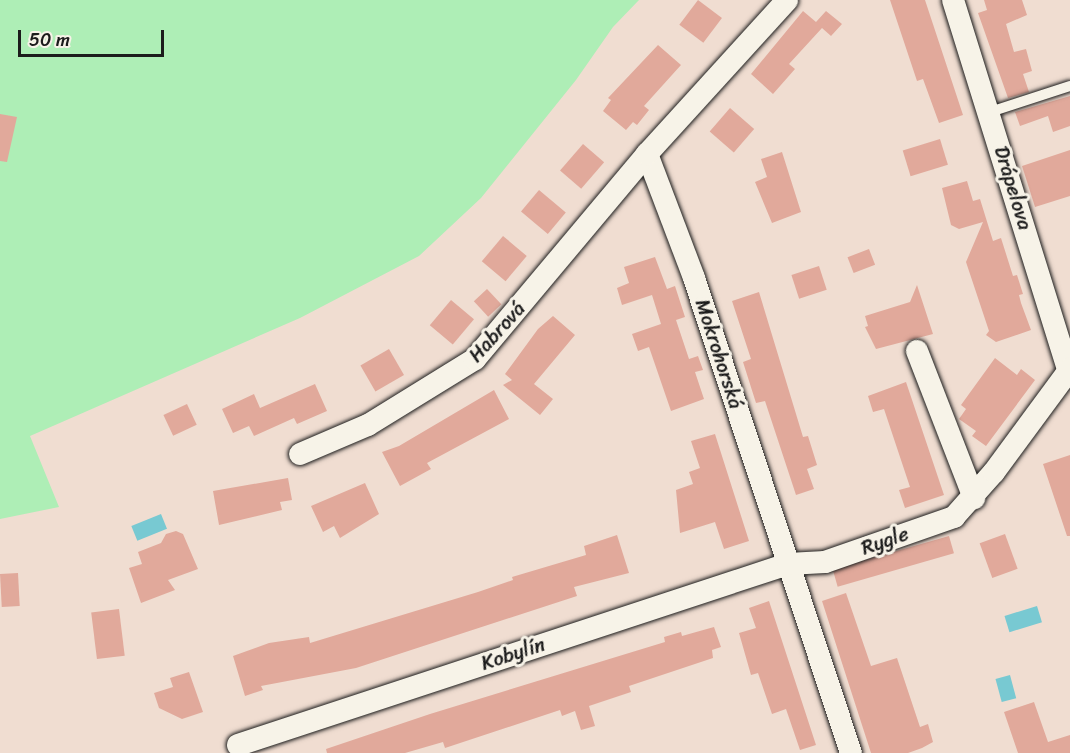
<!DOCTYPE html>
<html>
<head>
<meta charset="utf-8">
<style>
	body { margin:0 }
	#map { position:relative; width:1070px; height:753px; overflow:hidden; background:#f0ddd1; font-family:Sriracha,sans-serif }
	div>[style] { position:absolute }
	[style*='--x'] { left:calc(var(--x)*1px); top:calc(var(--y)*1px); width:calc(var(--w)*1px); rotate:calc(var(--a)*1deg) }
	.green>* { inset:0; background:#aeeeb6 }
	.water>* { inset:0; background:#78c9d2; transform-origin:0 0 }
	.building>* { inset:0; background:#e1a99b; transform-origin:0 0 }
	.roads { filter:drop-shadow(0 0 2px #1c1c1c) drop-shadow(0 0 2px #1c1c1c) }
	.service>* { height:10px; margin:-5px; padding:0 5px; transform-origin:5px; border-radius:5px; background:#f7f3e8 }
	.minor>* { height:22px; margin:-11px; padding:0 11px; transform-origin:11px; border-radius:11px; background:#f7f3e8 }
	span { translate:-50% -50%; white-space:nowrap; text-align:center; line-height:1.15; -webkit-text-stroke:6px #f7f3e8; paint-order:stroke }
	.street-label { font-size:20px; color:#1c1c1c }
	.scale { position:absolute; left:18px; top:30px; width:146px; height:27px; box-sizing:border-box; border:3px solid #1c1c1c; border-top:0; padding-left:8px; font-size:18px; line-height:21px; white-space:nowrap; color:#1c1c1c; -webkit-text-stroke:4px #f7f3e8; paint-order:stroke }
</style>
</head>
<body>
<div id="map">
	<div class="green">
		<div style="clip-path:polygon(0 0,639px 0,613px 27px,576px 80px,481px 198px,419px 256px,300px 318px,30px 436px,59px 507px,0 519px)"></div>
	</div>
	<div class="water">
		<div style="left:161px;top:514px;width:16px;height:32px;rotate:68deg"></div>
		<div style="left:1037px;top:606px;width:17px;height:34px;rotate:73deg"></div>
		<div style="left:1010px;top:675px;width:24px;height:15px;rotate:75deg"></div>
	</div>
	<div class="building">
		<div style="left:698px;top:0;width:30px;height:31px;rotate:37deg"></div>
		<div style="clip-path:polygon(890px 0,925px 0,963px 115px,939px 123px,923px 79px,917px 81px)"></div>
		<div style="clip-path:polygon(984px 0,1022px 0,1027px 15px,1006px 24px,1014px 52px,1026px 49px,1032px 71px,1023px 74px,1029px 92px,1008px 98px,978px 13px,987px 10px)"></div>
		<div style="clip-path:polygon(803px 11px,816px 22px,826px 11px,842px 24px,831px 36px,822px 28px,789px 64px,795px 69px,773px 94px,751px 74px)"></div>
		<div style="clip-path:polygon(658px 45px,681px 65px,644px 106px,649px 110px,637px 125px,633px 122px,626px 130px,603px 111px,611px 100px,608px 98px)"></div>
		<div style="clip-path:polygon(1070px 96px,1070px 126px,1053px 132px,1048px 116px,1020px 126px,1015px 112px)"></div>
		<div style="left:730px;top:108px;width:32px;height:31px;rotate:41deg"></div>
		<div style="clip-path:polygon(0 114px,17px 117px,7px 162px,0 161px)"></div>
		<div style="left:940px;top:139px;width:27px;height:39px;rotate:73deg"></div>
		<div style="left:583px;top:144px;width:28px;height:35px;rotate:41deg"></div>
		<div style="clip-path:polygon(1070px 150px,1070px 196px,1035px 207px,1022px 166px)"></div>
		<div style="clip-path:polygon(782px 152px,801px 212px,772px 223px,755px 182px,767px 177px,761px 159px)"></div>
		<div style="clip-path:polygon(967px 181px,973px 201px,980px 199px,993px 241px,1001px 238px,1013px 276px,1017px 275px,1023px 294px,1019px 295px,1021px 303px,1031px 330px,996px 342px,986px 335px,989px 331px,966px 262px,983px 222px,959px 229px,951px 225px,942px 188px)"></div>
		<div style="left:539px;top:190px;width:35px;height:28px;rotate:40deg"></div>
		<div style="left:503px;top:236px;width:31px;height:33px;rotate:40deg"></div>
		<div style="left:869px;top:249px;width:17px;height:23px;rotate:69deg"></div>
		<div style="clip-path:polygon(655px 257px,667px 289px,675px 286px,685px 317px,676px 320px,689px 359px,698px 356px,703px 370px,695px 372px,704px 399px,671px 411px,649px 347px,638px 351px,632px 334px,661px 324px,652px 295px,622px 305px,617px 288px,629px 283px,624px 267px)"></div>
		<div style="left:819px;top:266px;width:25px;height:29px;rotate:72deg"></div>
		<div style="clip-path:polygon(917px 285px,933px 334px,876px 349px,865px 327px,868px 326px,865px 316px,910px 302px)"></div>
		<div style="left:487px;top:289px;width:21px;height:18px;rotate:47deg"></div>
		<div style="clip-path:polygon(759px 292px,803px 437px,808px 436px,817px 465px,807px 469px,814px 489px,796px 495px,765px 401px,756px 403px,743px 362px,751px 359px,732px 301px)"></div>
		<div style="left:451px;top:300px;width:30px;height:33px;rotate:40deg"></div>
		<div style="clip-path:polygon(553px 316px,575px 335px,534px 384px,553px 399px,540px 415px,503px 385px,512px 380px,505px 374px,538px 329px)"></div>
		<div style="left:389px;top:349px;width:30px;height:33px;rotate:60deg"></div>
		<div style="clip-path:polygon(995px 358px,1017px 375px,1021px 369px,1035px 380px,986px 446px,972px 436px,976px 431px,959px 419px,966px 409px,961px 405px)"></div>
		<div style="clip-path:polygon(906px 382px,944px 495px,905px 508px,899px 490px,910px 487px,884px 409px,873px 412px,868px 396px)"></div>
		<div style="clip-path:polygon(315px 384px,327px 411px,297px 424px,294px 418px,254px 436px,249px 426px,233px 433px,222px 409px,254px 394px,260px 408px)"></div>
		<div style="clip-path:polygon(494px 390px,509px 419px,427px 463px,431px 469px,400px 486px,382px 452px,399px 446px)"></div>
		<div style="left:187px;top:404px;width:23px;height:26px;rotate:65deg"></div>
		<div style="clip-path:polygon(715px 434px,749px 541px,724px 549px,715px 522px,680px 533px,676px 490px,693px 484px,689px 472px,700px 468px,691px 441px)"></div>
		<div style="clip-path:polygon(1070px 455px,1070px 536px,1067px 536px,1043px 464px)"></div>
		<div style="clip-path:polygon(288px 478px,292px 500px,280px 502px,282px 510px,219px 525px,213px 491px)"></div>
		<div style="clip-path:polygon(365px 483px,379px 514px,340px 538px,334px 526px,323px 532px,311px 506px)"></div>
		<div style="clip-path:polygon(176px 531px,183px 534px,198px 569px,168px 580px,175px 590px,141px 603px,129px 568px,142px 564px,138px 552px,161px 543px,166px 534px)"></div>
		<div style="left:1005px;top:534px;width:37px;height:27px;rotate:70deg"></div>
		<div style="clip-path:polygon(617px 535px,629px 573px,574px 587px,577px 596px,356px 668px,261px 686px,263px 690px,245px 696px,233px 656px,269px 643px,309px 637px,310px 643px,478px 592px,513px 580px,512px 577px,586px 555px,584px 546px)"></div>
		<div style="left:949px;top:536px;width:18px;height:121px;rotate:74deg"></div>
		<div style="left:18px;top:573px;width:33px;height:18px;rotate:87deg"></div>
		<div style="clip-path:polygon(846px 593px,871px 666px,897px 658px,920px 727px,928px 724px,933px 742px,922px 748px,908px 753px,871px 753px,822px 601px)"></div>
		<div style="clip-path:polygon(769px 601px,816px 745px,800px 750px,786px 709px,772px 714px,758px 673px,751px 675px,739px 633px,756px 628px,749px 608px)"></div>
		<div style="left:119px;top:609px;width:47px;height:28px;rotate:83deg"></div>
		<div style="clip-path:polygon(714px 627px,721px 647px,712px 650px,713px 658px,629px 686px,631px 692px,589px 706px,595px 726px,581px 730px,575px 711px,562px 716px,560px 710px,445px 748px,443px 742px,405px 753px,327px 753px,326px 749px,430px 714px,665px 642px,664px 637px,681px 632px,682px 636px)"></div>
		<div style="clip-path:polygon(189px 672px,203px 712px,182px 719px,159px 708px,154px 693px,173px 687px,170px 678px)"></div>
		<div style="clip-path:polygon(1034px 702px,1048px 742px,1070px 735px,1070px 753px,1018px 753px,1004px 712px)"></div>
	</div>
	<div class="roads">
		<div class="service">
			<div style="--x:990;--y:112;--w:84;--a:-18"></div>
		</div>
		<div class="minor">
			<div style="--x:953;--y:0;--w:394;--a:72.7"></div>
			<div style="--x:647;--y:154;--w:133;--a:69.2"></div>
			<div style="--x:694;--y:278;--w:500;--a:71.71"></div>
			<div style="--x:917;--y:351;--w:158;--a:68.8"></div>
			<div style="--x:300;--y:454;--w:74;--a:-23.1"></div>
			<div style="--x:368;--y:425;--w:126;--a:-31.7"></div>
			<div style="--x:475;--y:359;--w:268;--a:-50"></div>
			<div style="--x:647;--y:154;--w:208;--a:-47.7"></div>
			<div style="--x:238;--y:745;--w:579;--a:-18.22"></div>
			<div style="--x:788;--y:564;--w:37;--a:-3"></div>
			<div style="--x:825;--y:562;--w:137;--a:-19.2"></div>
			<div style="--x:954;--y:517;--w:60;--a:-48.4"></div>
			<div style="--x:994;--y:472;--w:128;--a:-53.6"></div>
		</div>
	</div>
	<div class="street-label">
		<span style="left:1013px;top:188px;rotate:73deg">Drápelova</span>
		<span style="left:497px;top:332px;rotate:-48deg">Habrová</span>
		<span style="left:719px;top:354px;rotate:72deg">Mokrohorská</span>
		<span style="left:885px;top:541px;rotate:-19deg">Rygle</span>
		<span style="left:513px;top:654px;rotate:-18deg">Kobylín</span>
	</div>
	<div class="scale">50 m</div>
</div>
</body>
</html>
